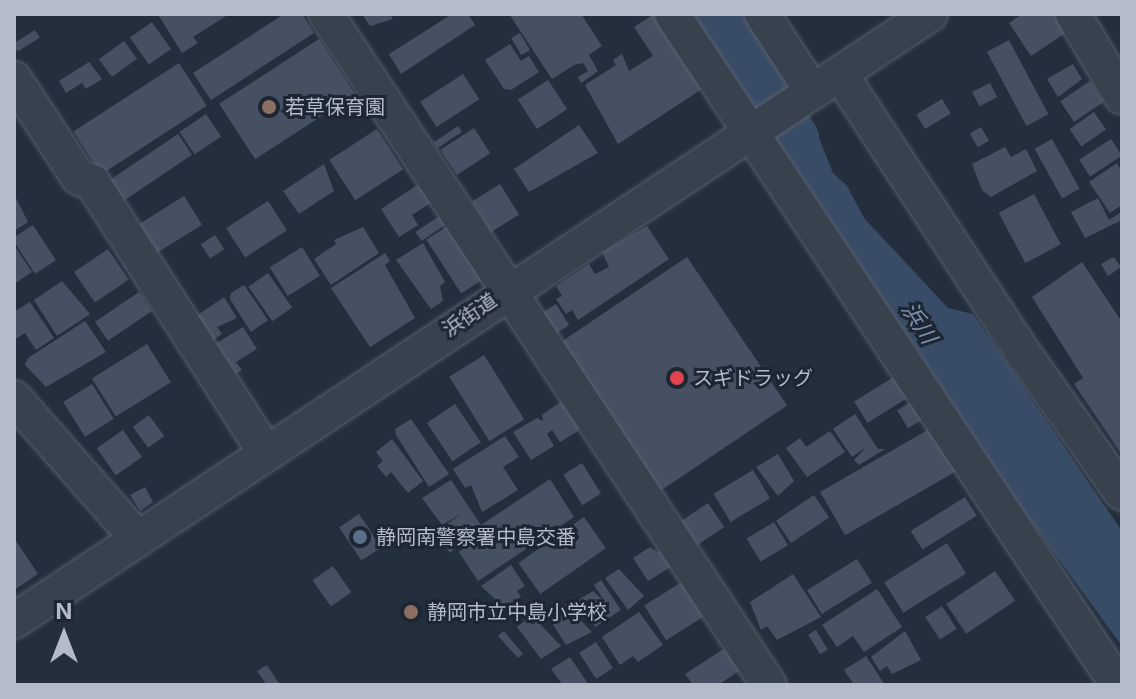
<!DOCTYPE html>
<html>
<head>
<meta charset="utf-8">
<style>
	body { margin:0 }
	#map { position:relative; width:1136px; height:699px; overflow:hidden; background:#242f3e; font-family:Inter,"Noto Sans JP",sans-serif }
	div>[style] { position:absolute }
	[style*='--x'] { left:calc(var(--x)*1px); top:calc(var(--y)*1px); width:calc(var(--w)*1px); rotate:calc(var(--a)*1deg) }
	.water>* { inset:0; background:#394c67 }
	.river>* { height:46px; margin:-23px; padding:0 23px; transform-origin:23px; border-radius:23px; background:#394c67 }
	.building>* { inset:0; background:#455162; transform-origin:0 0 }
	.roads { filter:drop-shadow(0 0 2px #565f6c) drop-shadow(0 0 2px #565f6c) }
	.minor>* { height:34px; margin:-17px; padding:0 17px; transform-origin:17px; border-radius:17px; background:#38414e }
	.dots>* { width:22px; height:22px; translate:-50% -50%; box-sizing:border-box; border:4px solid #1d2633; border-radius:50% }
	span { translate:-50% -50%; white-space:nowrap; text-align:center; line-height:1.15; -webkit-text-stroke:6px #1d2633; paint-order:stroke }
	.poi-label { font-size:20px; color:#b4bcc9 }
	.left { translate:0 -50%; text-align:left }
	.street-label { font-size:20px; color:#b4bcc9 }
	.water-label { font-size:22px; color:#7c92b1; font-style:italic }
	.frame { position:absolute; inset:0; border:16px solid #b4bcc9; pointer-events:none }
	.north { position:absolute; left:24px; top:595px; width:80px; height:80px; -webkit-text-stroke:6px #1d2633; paint-order:stroke; rotate:0deg; font-size:22px; font-weight:700; line-height:32px; text-align:center; color:#b4bcc9 }
	.north::after { content:''; display:block; margin:auto; width:28px; height:36px; background:#b4bcc9; clip-path:polygon(50% 0,100% 100%,50% 72%,0 100%) }
</style>
</head>
<body>
<div id="map">
	<div class="water">
		<div style="clip-path:polygon(782px 74px,809px 113px,833px 173px,847px 186px,864px 218px,948px 308px,973px 314px,1122px 531px,1122px 646px,1027px 516px,784px 150px,770px 140px,748px 95px)"></div>
	</div>
	<div class="river">
		<div style="--x:715;--y:14;--w:148;--a:56.8"></div>
	</div>
	<div class="building">
		<div style="clip-path:polygon(229px 14px,193px 37px,198px 43px,182px 53px,159px 16px)"></div>
		<div style="clip-path:polygon(284px 14px,302px 14px,314px 33px,211px 100px,193px 73px)"></div>
		<div style="clip-path:polygon(362px 14px,390px 14px,393px 19px,370px 26px)"></div>
		<div style="clip-path:polygon(452px 14px,468px 14px,475px 25px,401px 74px,389px 54px)"></div>
		<div style="clip-path:polygon(509px 14px,581px 14px,602px 46px,589px 55px,598px 71px,581px 83px,578px 77px,588px 71px,583px 63px,574px 65px,552px 79px)"></div>
		<div style="clip-path:polygon(654px 14px,705px 87px,618px 144px,585px 85px,616px 65px,613px 60px,622px 54px,629px 71px,653px 56px,634px 27px)"></div>
		<div style="clip-path:polygon(1022px 14px,1059px 14px,1070px 30px,1031px 56px,1009px 23px)"></div>
		<div style="left:152px;top:22px;width:33px;height:27px;rotate:55deg"></div>
		<div style="left:35px;top:30px;width:9px;height:26px;rotate:58deg"></div>
		<div style="left:520px;top:33px;width:20px;height:10px;rotate:60deg"></div>
		<div style="left:319px;top:39px;width:66px;height:119px;rotate:57deg"></div>
		<div style="left:1009px;top:40px;width:84px;height:25px;rotate:62deg"></div>
		<div style="left:124px;top:41px;width:22px;height:31px;rotate:54deg"></div>
		<div style="clip-path:polygon(510px 44px,521px 61px,529px 56px,539px 72px,511px 90px,504px 89px,485px 60px)"></div>
		<div style="clip-path:polygon(89px 62px,102px 79px,86px 89px,82px 83px,66px 93px,59px 81px)"></div>
		<div style="left:179px;top:63px;width:51px;height:126px;rotate:57deg"></div>
		<div style="clip-path:polygon(1073px 64px,1082px 79px,1058px 97px,1047px 79px)"></div>
		<div style="left:463px;top:74px;width:30px;height:51px;rotate:57deg"></div>
		<div style="left:548px;top:80px;width:35px;height:36px;rotate:57deg"></div>
		<div style="left:1090px;top:81px;width:25px;height:36px;rotate:56deg"></div>
		<div style="left:990px;top:83px;width:16px;height:20px;rotate:63deg"></div>
		<div style="left:942px;top:99px;width:17px;height:30px;rotate:59deg"></div>
		<div style="left:1094px;top:112px;width:21px;height:30px;rotate:55deg"></div>
		<div style="left:206px;top:114px;width:27px;height:32px;rotate:56deg"></div>
		<div style="clip-path:polygon(579px 125px,598px 153px,529px 192px,514px 169px)"></div>
		<div style="left:458px;top:126px;width:7px;height:29px;rotate:56deg"></div>
		<div style="left:981px;top:127px;width:16px;height:13px;rotate:60deg"></div>
		<div style="left:474px;top:128px;width:30px;height:40px;rotate:57deg"></div>
		<div style="left:377px;top:129px;width:48px;height:57px;rotate:57deg"></div>
		<div style="left:178px;top:134px;width:25px;height:84px;rotate:56deg"></div>
		<div style="left:1052px;top:139px;width:57px;height:20px;rotate:61deg"></div>
		<div style="left:1111px;top:139px;width:20px;height:38px;rotate:57deg"></div>
		<div style="clip-path:polygon(1005px 147px,1011px 157px,1026px 149px,1037px 171px,991px 197px,982px 190px,972px 164px)"></div>
		<div style="clip-path:polygon(1117px 163px,1122px 172px,1122px 205px,1110px 213px,1089px 182px)"></div>
		<div style="clip-path:polygon(324px 164px,334px 191px,299px 214px,283px 191px)"></div>
		<div style="clip-path:polygon(422px 182px,434px 201px,412px 215px,418px 225px,399px 237px,381px 209px)"></div>
		<div style="left:500px;top:184px;width:36px;height:33px;rotate:58deg"></div>
		<div style="clip-path:polygon(14px 194px,28px 222px,14px 231px)"></div>
		<div style="left:1034px;top:194px;width:57px;height:40px;rotate:62deg"></div>
		<div style="left:184px;top:196px;width:34px;height:56px;rotate:58deg"></div>
		<div style="clip-path:polygon(1098px 198px,1109px 220px,1120px 213px,1122px 220px,1085px 238px,1071px 212px)"></div>
		<div style="left:268px;top:201px;width:35px;height:50px;rotate:57deg"></div>
		<div style="left:442px;top:214px;width:11px;height:32px;rotate:56deg"></div>
		<div style="left:33px;top:225px;width:42px;height:25px;rotate:57deg"></div>
		<div style="left:449px;top:225px;width:64px;height:27px;rotate:57deg"></div>
		<div style="clip-path:polygon(647px 226px,669px 259px,578px 320px,572px 310px,566px 314px,556px 299px,562px 296px,556px 286px,589px 264px,595px 274px,609px 267px,602px 252px)"></div>
		<div style="clip-path:polygon(363px 227px,379px 253px,331px 285px,314px 259px,336px 244px,334px 240px)"></div>
		<div style="left:215px;top:235px;width:17px;height:17px;rotate:57deg"></div>
		<div style="clip-path:polygon(423px 243px,445px 282px,440px 286px,443px 301px,431px 309px,396px 260px)"></div>
		<div style="clip-path:polygon(14px 245px,32px 272px,14px 284px)"></div>
		<div style="left:302px;top:247px;width:34px;height:38px;rotate:58deg"></div>
		<div style="left:108px;top:249px;width:37px;height:41px;rotate:56deg"></div>
		<div style="clip-path:polygon(385px 253px,390px 261px,385px 265px,415px 318px,370px 347px,331px 288px)"></div>
		<div style="left:687px;top:257px;width:179px;height:153px;rotate:56deg"></div>
		<div style="clip-path:polygon(1114px 257px,1121px 267px,1108px 276px,1101px 264px)"></div>
		<div style="clip-path:polygon(1082px 262px,1122px 322px,1122px 455px,1074px 384px,1083px 378px,1032px 297px)"></div>
		<div style="left:268px;top:273px;width:42px;height:24px;rotate:55deg"></div>
		<div style="clip-path:polygon(62px 281px,90px 314px,57px 336px,34px 300px)"></div>
		<div style="clip-path:polygon(244px 285px,268px 320px,251px 332px,230px 299px,231px 293px)"></div>
		<div style="left:139px;top:292px;width:23px;height:53px;rotate:56deg"></div>
		<div style="clip-path:polygon(224px 297px,237px 318px,217px 327px,222px 334px,209px 343px,192px 319px)"></div>
		<div style="clip-path:polygon(30px 302px,54px 338px,36px 350px,25px 333px,14px 340px,14px 312px)"></div>
		<div style="left:556px;top:304px;width:25px;height:20px;rotate:58deg"></div>
		<div style="clip-path:polygon(85px 321px,106px 352px,46px 387px,25px 365px,28px 358px)"></div>
		<div style="clip-path:polygon(243px 327px,257px 349px,236px 362px,242px 370px,230px 378px,210px 347px)"></div>
		<div style="left:147px;top:344px;width:45px;height:65px;rotate:58deg"></div>
		<div style="left:484px;top:355px;width:76px;height:41px;rotate:58deg"></div>
		<div style="left:900px;top:373px;width:25px;height:54px;rotate:58deg"></div>
		<div style="left:92px;top:384px;width:41px;height:34px;rotate:58deg"></div>
		<div style="clip-path:polygon(565px 399px,583px 428px,560px 442px,552px 430px,547px 434px,554px 446px,531px 460px,513px 432px,537px 418px,543px 421px,542px 415px)"></div>
		<div style="left:916px;top:399px;width:21px;height:22px;rotate:59deg"></div>
		<div style="left:455px;top:404px;width:46px;height:34px;rotate:56deg"></div>
		<div style="clip-path:polygon(855px 414px,878px 449px,885px 449px,859px 465px,854px 460px,866px 447px,852px 457px,833px 429px)"></div>
		<div style="left:149px;top:415px;width:26px;height:20px;rotate:54deg"></div>
		<div style="clip-path:polygon(411px 419px,449px 474px,429px 487px,396px 435px,395px 429px)"></div>
		<div style="left:931px;top:428px;width:50px;height:128px;rotate:60deg"></div>
		<div style="left:123px;top:430px;width:33px;height:32px;rotate:55deg"></div>
		<div style="clip-path:polygon(830px 431px,845px 452px,807px 477px,786px 448px,800px 438px,806px 447px)"></div>
		<div style="clip-path:polygon(505px 436px,519px 457px,503px 467px,518px 490px,482px 512px,471px 485px,465px 488px,453px 469px)"></div>
		<div style="clip-path:polygon(392px 439px,423px 481px,408px 493px,391px 472px,386px 477px,377px 466px,383px 461px,376px 452px)"></div>
		<div style="clip-path:polygon(778px 454px,794px 481px,778px 496px,756px 467px)"></div>
		<div style="left:582px;top:463px;width:36px;height:22px;rotate:58deg"></div>
		<div style="left:753px;top:470px;width:33px;height:46px;rotate:59deg"></div>
		<div style="clip-path:polygon(550px 479px,574px 517px,478px 581px,459px 552px,475px 540px,466px 526px,470px 534px,450px 553px,436px 532px,463px 513px,442px 525px,422px 498px,451px 480px,481px 525px)"></div>
		<div style="clip-path:polygon(145px 487px,153px 502px,140px 511px,130px 495px)"></div>
		<div style="left:814px;top:495px;width:27px;height:46px;rotate:56deg"></div>
		<div style="left:965px;top:497px;width:22px;height:64px;rotate:58deg"></div>
		<div style="left:708px;top:503px;width:29px;height:35px;rotate:56deg"></div>
		<div style="left:359px;top:514px;width:40px;height:24px;rotate:56deg"></div>
		<div style="left:584px;top:517px;width:38px;height:80px;rotate:55deg"></div>
		<div style="left:774px;top:522px;width:27px;height:32px;rotate:59deg"></div>
		<div style="clip-path:polygon(14px 538px,38px 574px,14px 590px)"></div>
		<div style="left:947px;top:543px;width:36px;height:74px;rotate:58deg"></div>
		<div style="clip-path:polygon(650px 547px,658px 552px,664px 548px,674px 565px,648px 581px,633px 558px)"></div>
		<div style="left:857px;top:559px;width:28px;height:59px;rotate:58deg"></div>
		<div style="clip-path:polygon(511px 565px,525px 586px,517px 591px,521px 597px,503px 607px,481px 586px)"></div>
		<div style="left:333px;top:566px;width:32px;height:25px;rotate:55deg"></div>
		<div style="clip-path:polygon(619px 569px,644px 596px,628px 610px,605px 578px)"></div>
		<div style="left:995px;top:571px;width:36px;height:59px;rotate:56deg"></div>
		<div style="clip-path:polygon(793px 574px,821px 617px,777px 640px,767px 626px,761px 630px,750px 602px)"></div>
		<div style="clip-path:polygon(601px 580px,621px 610px,595px 627px,577px 601px,593px 591px,605px 602px,594px 585px)"></div>
		<div style="left:685px;top:580px;width:41px;height:48px;rotate:58deg"></div>
		<div style="clip-path:polygon(877px 589px,902px 627px,864px 652px,853px 636px,837px 647px,822px 625px)"></div>
		<div style="clip-path:polygon(565px 604px,592px 632px,566px 645px,547px 615px)"></div>
		<div style="left:942px;top:606px;width:27px;height:20px;rotate:57deg"></div>
		<div style="clip-path:polygon(639px 612px,663px 645px,638px 662px,633px 656px,620px 665px,602px 637px)"></div>
		<div style="clip-path:polygon(527px 619px,532px 625px,537px 621px,561px 646px,541px 659px,517px 627px)"></div>
		<div style="left:816px;top:630px;width:23px;height:9px;rotate:59deg"></div>
		<div style="clip-path:polygon(504px 631px,523px 654px,518px 658px,498px 636px)"></div>
		<div style="clip-path:polygon(905px 631px,921px 660px,892px 674px,887px 666px,880px 671px,871px 657px)"></div>
		<div style="left:596px;top:642px;width:31px;height:20px;rotate:57deg"></div>
		<div style="clip-path:polygon(722px 650px,731px 652px,742px 669px,718px 685px,693px 685px,685px 674px)"></div>
		<div style="clip-path:polygon(866px 656px,885px 685px,854px 685px,844px 670px)"></div>
		<div style="clip-path:polygon(570px 657px,589px 685px,563px 685px,551px 669px)"></div>
		<div style="clip-path:polygon(267px 665px,280px 685px,267px 685px,257px 671px)"></div>
	</div>
	<div class="roads">
		<div class="minor">
			<div style="--x:326;--y:14;--w:804;--a:56.57"></div>
			<div style="--x:672;--y:14;--w:806;--a:56.39"></div>
			<div style="--x:762;--y:14;--w:92;--a:57"></div>
			<div style="--x:1073;--y:14;--w:96;--a:59.4"></div>
			<div style="--x:845;--y:71;--w:17;--a:77"></div>
			<div style="--x:849;--y:88;--w:322;--a:56.7"></div>
			<div style="--x:1026;--y:357;--w:166;--a:54.8"></div>
			<div style="--x:14;--y:79;--w:118;--a:56.7"></div>
			<div style="--x:79;--y:178;--w:14;--a:17"></div>
			<div style="--x:92;--y:182;--w:322;--a:57.3"></div>
			<div style="--x:14;--y:398;--w:188;--a:48.7"></div>
			<div style="--x:14;--y:621;--w:1099;--a:-33.53"></div>
		</div>
	</div>
	<div class="dots">
		<div style="left:269px;top:107px;background:#8d6e63"></div>
		<div style="left:677px;top:378px;background:#e0444e"></div>
		<div style="left:360px;top:537px;background:#5c6f8a"></div>
		<div style="left:411px;top:612px;background:#8d6e63"></div>
	</div>
	<div class="poi-label">
		<span class="left" style="left:285px;top:107px">若草保育園</span>
		<span class="left" style="left:693px;top:378px">スギドラッグ</span>
		<span class="left" style="left:376px;top:537px">静岡南警察署中島交番</span>
		<span class="left" style="left:427px;top:612px">静岡市立中島小学校</span>
	</div>
	<div class="street-label">
		<span style="left:470px;top:315px;rotate:-34deg">浜街道</span>
	</div>
	<div class="water-label">
		<span style="left:919px;top:323px;rotate:57deg">浜川</span>
	</div>
	<div class="frame"></div>
	<div class="north">N</div>
</div>
</body>
</html>
